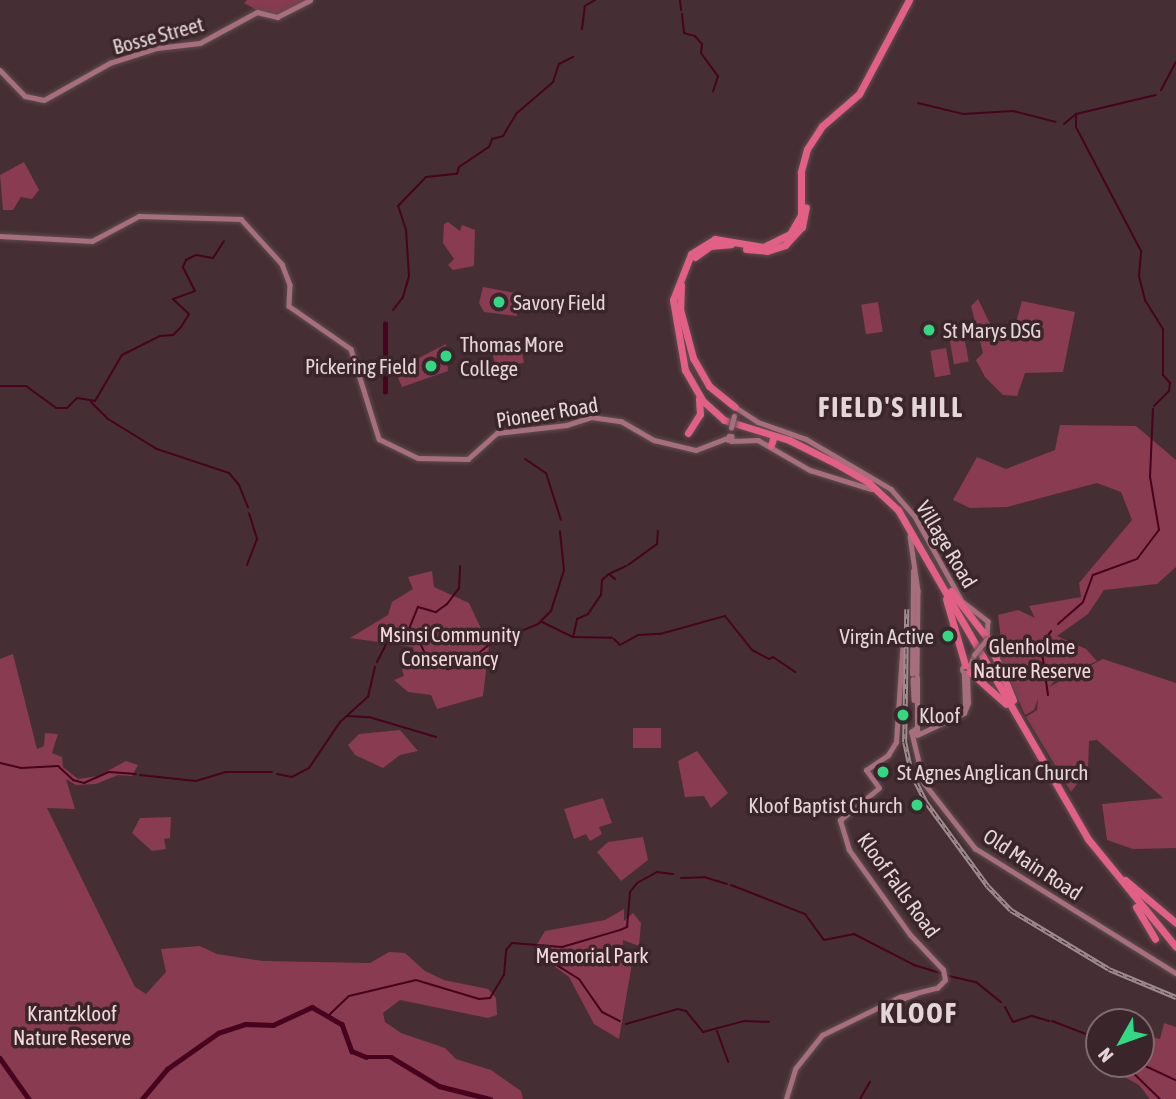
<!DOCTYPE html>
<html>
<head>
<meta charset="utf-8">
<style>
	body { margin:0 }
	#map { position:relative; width:1176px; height:1099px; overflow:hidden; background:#452f34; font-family:"Asap Condensed",sans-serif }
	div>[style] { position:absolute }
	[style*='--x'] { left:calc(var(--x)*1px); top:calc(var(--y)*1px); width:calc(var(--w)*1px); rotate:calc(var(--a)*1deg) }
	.green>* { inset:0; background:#883b51; transform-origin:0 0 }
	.stream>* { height:2px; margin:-1px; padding:0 1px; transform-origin:1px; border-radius:1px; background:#47021d }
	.river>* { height:4.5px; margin:-2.25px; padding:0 2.25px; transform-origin:2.25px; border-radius:2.25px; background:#47021d }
	.roads { filter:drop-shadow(0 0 2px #5e4c50) drop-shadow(0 0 2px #5e4c50) }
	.secondary>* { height:4.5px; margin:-2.25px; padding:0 2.25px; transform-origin:2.25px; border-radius:2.25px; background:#a76e7d }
	.secondary>.ring { margin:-2.25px; padding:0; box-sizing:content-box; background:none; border:4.5px solid #a76e7d; border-radius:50% }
	.highway>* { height:7px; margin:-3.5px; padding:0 3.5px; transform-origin:3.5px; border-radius:3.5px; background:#e25f85 }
	.rail>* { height:4.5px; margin-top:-2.25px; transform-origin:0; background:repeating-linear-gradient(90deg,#3a252a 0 5px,#9e8c90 0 10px); box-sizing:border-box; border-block:2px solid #9e8c90 }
	.bridges { filter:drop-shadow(0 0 2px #5e4c50) drop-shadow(0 0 2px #5e4c50) }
	.secondary-bridge>* { height:4.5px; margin:-2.25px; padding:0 2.25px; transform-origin:2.25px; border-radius:2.25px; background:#a76e7d }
	.dots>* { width:19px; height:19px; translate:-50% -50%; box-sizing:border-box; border:4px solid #3a252a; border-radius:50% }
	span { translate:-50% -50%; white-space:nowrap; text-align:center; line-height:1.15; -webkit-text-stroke:7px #3a252a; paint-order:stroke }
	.street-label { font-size:21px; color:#e3d5d8 }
	.poi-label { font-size:21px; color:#e3d5d8 }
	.left { translate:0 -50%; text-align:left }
	.right { translate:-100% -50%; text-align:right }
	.park-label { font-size:21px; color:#f2d7dc }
	.district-label { font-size:28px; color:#e3d5d8; font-weight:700; letter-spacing:2px }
	.north { position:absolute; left:1085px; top:1008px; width:70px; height:70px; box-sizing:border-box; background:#3a252a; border:2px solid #7e6b70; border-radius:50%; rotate:230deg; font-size:19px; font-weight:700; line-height:28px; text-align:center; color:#e3d5d8 }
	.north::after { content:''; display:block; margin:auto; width:24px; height:32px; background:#32d882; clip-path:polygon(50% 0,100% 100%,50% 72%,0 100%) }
</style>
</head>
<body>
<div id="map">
	<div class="green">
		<div style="clip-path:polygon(247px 0,307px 0,278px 16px,267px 16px,244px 3px)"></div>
		<div style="clip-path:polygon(24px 162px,39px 190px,32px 199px,21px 197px,13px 210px,3px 210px,0 175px)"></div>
		<div style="clip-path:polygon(448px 222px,460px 231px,462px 225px,475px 230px,474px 266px,453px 270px,448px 265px,454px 259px,443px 243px,444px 224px)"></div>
		<div style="clip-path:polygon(483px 287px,515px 293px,517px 316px,484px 312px,479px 303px)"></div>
		<div style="clip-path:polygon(978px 299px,998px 340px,1013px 333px,1022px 301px,1075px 312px,1063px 372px,1025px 373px,1017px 396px,1003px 395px,985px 377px,976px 360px,983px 353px,971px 306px)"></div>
		<div style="left:878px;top:302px;width:30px;height:17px;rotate:81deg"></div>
		<div style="left:964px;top:335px;width:27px;height:15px;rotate:80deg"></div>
		<div style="clip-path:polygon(446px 344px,448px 371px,402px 387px,393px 366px,411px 362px)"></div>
		<div style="left:521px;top:346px;width:17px;height:29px;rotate:80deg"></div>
		<div style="left:946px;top:348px;width:27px;height:16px;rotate:80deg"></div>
		<div style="clip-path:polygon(1060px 425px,1136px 426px,1176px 460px,1176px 567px,1157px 584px,1104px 590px,1088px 614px,1057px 636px,1086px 649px,1097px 661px,1057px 679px,1049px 687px,1103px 659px,1176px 683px,1176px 848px,1133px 849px,1107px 840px,1102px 804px,1163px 798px,1097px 740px,1089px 741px,1088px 769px,1071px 792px,1026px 717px,1037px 710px,1038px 699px,1034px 710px,1025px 715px,992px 640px,996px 635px,1001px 639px,998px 615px,1018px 610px,1035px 618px,1029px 606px,1081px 597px,1079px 583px,1132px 520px,1121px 492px,1097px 483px,1007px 507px,970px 508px,953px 500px,977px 457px,1006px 469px,1055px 450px)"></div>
		<div style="clip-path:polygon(432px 571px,434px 587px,469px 603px,489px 646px,483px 696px,437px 709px,431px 695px,408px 692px,394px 680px,404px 676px,402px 669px,415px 661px,413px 647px,350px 638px,388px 615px,392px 602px,413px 589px,408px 577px)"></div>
		<div style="clip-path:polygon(13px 654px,37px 749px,44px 746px,45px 733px,58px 734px,52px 753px,62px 757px,63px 767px,78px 779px,98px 776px,126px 761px,138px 765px,132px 776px,118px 775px,96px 784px,76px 785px,66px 779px,75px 809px,47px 808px,135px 987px,146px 994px,166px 972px,161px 949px,200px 946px,217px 954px,263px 961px,370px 963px,389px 952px,405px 953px,425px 971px,444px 980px,488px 989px,496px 998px,497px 1015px,488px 1018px,400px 1000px,383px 1013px,385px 1022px,401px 1033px,445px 1048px,456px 1059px,491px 1070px,521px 1091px,523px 1099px,0 1099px,0 659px)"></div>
		<div style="left:633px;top:728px;width:28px;height:20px"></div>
		<div style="clip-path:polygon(400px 730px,418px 751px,400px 755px,383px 768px,355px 755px,348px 745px,359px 734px)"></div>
		<div style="clip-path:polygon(697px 751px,728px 793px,711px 808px,704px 796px,685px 797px,678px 761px)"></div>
		<div style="clip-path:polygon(603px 798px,612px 823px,599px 827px,602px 834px,590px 841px,586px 834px,574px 839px,564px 809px)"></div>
		<div style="clip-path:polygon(171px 817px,170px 838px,164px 839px,166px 849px,152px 851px,132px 833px,140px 818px)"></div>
		<div style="clip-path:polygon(643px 837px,648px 860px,621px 881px,597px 852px,608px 842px)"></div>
		<div style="clip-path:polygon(624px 909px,624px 921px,633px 913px,641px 923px,639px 946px,623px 940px,622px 964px,632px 964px,619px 1039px,594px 1024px,569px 977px,533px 951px,545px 931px,605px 920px)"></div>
		<div style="clip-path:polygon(1164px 1023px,1176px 1027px,1176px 1099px,1150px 1099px,1139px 1085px,1119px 1074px,1116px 1064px,1141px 1064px,1141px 1035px,1160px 1039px)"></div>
	</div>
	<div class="stream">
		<div style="--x:680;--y:0;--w:10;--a:84"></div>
		<div style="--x:682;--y:14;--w:19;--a:84"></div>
		<div style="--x:684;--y:33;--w:11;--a:15"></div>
		<div style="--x:695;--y:36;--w:11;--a:49"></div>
		<div style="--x:702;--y:44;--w:9;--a:96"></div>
		<div style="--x:701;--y:53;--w:29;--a:54"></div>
		<div style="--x:718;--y:76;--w:16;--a:108"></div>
		<div style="--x:582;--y:29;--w:23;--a:-83"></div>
		<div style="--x:585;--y:6;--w:12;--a:-31"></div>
		<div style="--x:1161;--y:90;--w:32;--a:-62"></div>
		<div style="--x:918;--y:103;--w:46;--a:13.7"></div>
		<div style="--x:963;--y:114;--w:50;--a:-3.4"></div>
		<div style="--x:1013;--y:111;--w:44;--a:14.3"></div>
		<div style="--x:1064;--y:124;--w:16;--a:-40"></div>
		<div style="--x:393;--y:310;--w:16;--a:-52"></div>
		<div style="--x:403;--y:297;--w:22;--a:-74"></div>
		<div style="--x:409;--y:276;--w:46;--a:-93.7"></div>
		<div style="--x:406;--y:230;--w:25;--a:-108"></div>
		<div style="--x:398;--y:206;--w:40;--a:-46"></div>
		<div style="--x:426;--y:177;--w:31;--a:-6"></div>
		<div style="--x:457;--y:174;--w:7;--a:-74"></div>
		<div style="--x:459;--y:167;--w:36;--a:-34"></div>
		<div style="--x:489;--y:147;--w:9;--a:-69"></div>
		<div style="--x:492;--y:139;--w:11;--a:-15"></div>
		<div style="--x:503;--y:136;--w:27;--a:-59"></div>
		<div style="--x:517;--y:113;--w:48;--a:-40.7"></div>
		<div style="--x:553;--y:82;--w:19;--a:-72"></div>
		<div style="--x:559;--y:64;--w:16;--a:-27"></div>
		<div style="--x:0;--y:386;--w:26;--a:0"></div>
		<div style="--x:26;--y:386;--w:37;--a:36"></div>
		<div style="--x:56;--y:408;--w:11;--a:0"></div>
		<div style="--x:67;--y:408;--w:14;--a:-45"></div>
		<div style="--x:77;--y:398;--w:18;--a:9"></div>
		<div style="--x:95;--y:401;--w:53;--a:-59.6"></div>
		<div style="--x:122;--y:355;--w:42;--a:-26.6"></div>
		<div style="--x:160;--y:336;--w:13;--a:-4"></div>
		<div style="--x:173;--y:335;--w:11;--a:-45"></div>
		<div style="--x:181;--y:327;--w:15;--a:-58"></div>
		<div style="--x:189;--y:314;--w:22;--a:-137"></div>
		<div style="--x:173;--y:299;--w:23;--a:-20"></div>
		<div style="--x:195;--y:291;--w:27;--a:-117"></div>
		<div style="--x:183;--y:267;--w:8;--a:-67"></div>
		<div style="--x:186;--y:260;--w:11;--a:-27"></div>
		<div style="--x:196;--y:255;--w:17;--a:10"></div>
		<div style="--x:213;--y:258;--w:20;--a:-57"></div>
		<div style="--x:91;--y:402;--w:24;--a:45"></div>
		<div style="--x:108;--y:419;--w:57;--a:31.5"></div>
		<div style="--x:157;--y:449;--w:76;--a:18.4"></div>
		<div style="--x:229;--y:473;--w:16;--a:50"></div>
		<div style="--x:239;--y:485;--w:24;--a:68"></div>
		<div style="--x:1154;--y:406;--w:21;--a:-45"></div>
		<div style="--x:1169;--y:391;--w:8;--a:-83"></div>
		<div style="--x:1170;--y:383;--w:11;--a:-131"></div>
		<div style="--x:1163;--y:375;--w:46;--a:-90"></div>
		<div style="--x:1163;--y:329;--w:34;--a:-122"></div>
		<div style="--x:1145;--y:300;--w:25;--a:-104"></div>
		<div style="--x:1139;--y:276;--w:25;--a:-85"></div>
		<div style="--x:1141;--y:251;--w:140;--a:-117.7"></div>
		<div style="--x:1076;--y:127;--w:13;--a:-90"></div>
		<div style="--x:1076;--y:114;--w:82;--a:-13.4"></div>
		<div style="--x:525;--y:459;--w:25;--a:34"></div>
		<div style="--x:546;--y:473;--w:49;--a:72.3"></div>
		<div style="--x:247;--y:565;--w:28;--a:-69"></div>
		<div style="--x:257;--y:539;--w:27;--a:-107"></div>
		<div style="--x:628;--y:565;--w:36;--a:-36"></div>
		<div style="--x:657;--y:544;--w:13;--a:-86"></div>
		<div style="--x:611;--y:573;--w:17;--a:-25"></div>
		<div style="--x:542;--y:622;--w:34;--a:26"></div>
		<div style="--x:573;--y:637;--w:18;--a:-77"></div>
		<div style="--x:577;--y:619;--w:12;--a:-24"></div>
		<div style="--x:588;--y:614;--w:23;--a:-56"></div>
		<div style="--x:601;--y:595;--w:15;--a:-86"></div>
		<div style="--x:602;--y:580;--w:9;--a:-41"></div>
		<div style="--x:609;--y:574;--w:8;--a:40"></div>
		<div style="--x:1058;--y:624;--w:33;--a:-41"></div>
		<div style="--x:1083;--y:602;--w:29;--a:-70"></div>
		<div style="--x:1093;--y:575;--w:47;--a:-20"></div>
		<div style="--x:1137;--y:559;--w:36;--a:-53"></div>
		<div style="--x:1159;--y:530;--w:54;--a:-99.6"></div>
		<div style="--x:1150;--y:477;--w:68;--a:-87.5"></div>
		<div style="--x:401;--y:636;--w:18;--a:13"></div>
		<div style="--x:419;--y:640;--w:23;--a:67"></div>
		<div style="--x:428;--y:661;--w:22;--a:22"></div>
		<div style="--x:448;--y:669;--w:16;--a:-14"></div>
		<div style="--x:464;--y:665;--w:33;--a:-39"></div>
		<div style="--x:573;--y:637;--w:39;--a:1"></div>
		<div style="--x:614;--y:639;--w:8;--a:45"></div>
		<div style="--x:620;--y:645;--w:21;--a:-29"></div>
		<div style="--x:638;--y:635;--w:22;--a:-3"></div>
		<div style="--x:660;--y:634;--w:67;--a:-15.5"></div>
		<div style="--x:725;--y:616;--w:43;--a:51.5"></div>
		<div style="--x:752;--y:650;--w:19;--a:28"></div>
		<div style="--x:769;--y:659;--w:4;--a:-27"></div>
		<div style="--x:773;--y:657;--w:27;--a:34"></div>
		<div style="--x:494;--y:642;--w:48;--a:-22.2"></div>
		<div style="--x:538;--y:624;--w:18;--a:-45"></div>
		<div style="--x:551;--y:611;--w:43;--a:-72.4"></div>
		<div style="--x:564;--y:570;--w:39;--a:-96"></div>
		<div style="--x:377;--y:662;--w:22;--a:-63"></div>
		<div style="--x:387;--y:642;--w:26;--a:-31"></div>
		<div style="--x:409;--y:629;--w:24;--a:-68"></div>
		<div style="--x:418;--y:607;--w:19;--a:16"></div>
		<div style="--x:436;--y:612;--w:14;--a:-36"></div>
		<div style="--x:447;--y:604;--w:20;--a:-53"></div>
		<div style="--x:459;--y:588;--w:22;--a:-87"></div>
		<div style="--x:1048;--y:695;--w:49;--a:-98.1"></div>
		<div style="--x:1041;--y:646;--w:18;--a:-56"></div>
		<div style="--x:347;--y:716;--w:22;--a:3"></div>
		<div style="--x:369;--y:717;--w:70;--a:16.6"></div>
		<div style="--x:0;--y:763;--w:22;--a:13"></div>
		<div style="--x:21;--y:768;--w:37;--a:-3"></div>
		<div style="--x:58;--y:766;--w:21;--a:43"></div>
		<div style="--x:73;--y:780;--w:11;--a:15"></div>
		<div style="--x:84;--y:783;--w:27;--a:-24"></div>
		<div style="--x:109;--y:772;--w:27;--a:4"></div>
		<div style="--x:277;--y:774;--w:15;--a:11"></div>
		<div style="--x:292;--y:777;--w:19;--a:-28"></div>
		<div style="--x:309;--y:768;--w:55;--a:-56"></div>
		<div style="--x:340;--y:722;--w:38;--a:-42"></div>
		<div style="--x:368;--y:697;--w:31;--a:-77"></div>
		<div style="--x:140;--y:775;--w:56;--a:6.1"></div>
		<div style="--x:196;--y:781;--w:31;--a:-17"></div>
		<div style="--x:226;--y:772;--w:46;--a:0"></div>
		<div style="--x:681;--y:878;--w:23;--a:-2"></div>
		<div style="--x:704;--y:877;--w:24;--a:17"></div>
		<div style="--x:731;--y:885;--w:79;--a:21.4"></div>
		<div style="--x:805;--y:914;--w:32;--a:54"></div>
		<div style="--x:824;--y:940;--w:31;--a:-11"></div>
		<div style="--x:854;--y:934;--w:68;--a:27.3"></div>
		<div style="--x:914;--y:965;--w:30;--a:17"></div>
		<div style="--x:535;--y:945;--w:13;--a:58"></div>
		<div style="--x:542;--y:956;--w:44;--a:31.9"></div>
		<div style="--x:579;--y:979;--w:40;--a:55.1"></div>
		<div style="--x:602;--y:1012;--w:20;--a:27"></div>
		<div style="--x:949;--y:976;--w:28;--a:13"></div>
		<div style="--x:976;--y:982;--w:32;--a:39"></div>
		<div style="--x:1005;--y:1007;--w:17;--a:62"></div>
		<div style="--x:1013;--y:1022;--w:20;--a:-18"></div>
		<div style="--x:1032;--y:1016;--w:18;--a:16"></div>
		<div style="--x:327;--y:1017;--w:30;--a:-44"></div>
		<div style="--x:349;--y:996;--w:69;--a:-13.4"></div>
		<div style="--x:416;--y:980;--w:66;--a:16.8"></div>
		<div style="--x:479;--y:999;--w:11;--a:-5"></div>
		<div style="--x:490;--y:998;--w:27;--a:-59"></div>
		<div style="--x:504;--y:975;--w:25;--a:-85"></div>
		<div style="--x:506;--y:950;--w:9;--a:-49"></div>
		<div style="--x:512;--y:943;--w:50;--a:4.6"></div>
		<div style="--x:562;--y:947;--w:60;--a:-16.3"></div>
		<div style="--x:620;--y:930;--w:8;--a:-23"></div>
		<div style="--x:627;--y:927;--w:35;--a:-85"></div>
		<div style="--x:630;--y:892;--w:11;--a:-52"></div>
		<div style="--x:637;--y:883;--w:23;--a:-29"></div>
		<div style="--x:657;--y:872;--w:16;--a:7"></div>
		<div style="--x:1052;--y:1021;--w:50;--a:21"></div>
		<div style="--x:626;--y:1024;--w:54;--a:-16.1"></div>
		<div style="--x:678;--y:1009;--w:8;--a:14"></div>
		<div style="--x:686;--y:1011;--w:27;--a:51"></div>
		<div style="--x:703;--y:1032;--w:42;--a:-15"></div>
		<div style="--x:744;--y:1021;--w:25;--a:2"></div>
		<div style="--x:717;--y:1031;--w:33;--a:70"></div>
		<div style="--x:1092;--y:1037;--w:9;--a:41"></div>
		<div style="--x:1124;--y:1064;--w:50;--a:44.2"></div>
		<div style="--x:1141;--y:1064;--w:38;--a:25"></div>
		<div style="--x:860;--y:1099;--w:20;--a:-60"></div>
	</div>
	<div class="river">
		<div style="--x:385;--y:392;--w:68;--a:-90"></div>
		<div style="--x:0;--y:1058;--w:50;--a:54.7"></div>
		<div style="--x:142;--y:1099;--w:39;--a:-50"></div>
		<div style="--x:167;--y:1069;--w:62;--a:-35.2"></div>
		<div style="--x:218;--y:1033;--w:28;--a:-18"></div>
		<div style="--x:245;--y:1024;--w:28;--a:2"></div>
		<div style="--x:273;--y:1025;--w:43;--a:-24.8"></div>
		<div style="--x:312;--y:1007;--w:34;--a:30"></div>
		<div style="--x:342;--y:1024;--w:29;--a:70"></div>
		<div style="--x:352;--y:1051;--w:15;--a:23"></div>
		<div style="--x:366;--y:1057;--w:25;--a:0"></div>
		<div style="--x:391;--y:1057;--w:56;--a:31.1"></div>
		<div style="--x:439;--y:1086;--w:53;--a:14.3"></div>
	</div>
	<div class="roads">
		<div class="secondary">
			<div style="--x:0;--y:70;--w:36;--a:46"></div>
			<div style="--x:25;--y:96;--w:19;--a:12"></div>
			<div style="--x:44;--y:100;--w:76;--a:-29.3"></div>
			<div style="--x:110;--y:63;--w:49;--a:-17.7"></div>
			<div style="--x:157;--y:48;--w:43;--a:-6.6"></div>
			<div style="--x:200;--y:43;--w:65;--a:-28.5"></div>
			<div style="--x:257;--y:12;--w:21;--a:14"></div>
			<div style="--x:277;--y:17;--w:37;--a:-27"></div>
			<div style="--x:0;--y:236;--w:92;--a:3.1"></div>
			<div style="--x:92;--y:241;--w:53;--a:-28"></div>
			<div style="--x:139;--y:216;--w:102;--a:1.7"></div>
			<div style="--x:241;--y:219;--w:61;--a:47.7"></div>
			<div style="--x:282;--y:264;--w:22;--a:69"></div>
			<div style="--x:290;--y:285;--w:21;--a:93"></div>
			<div style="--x:289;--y:306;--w:75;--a:34.7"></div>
			<div style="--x:351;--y:349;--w:94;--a:72.7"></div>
			<div style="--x:379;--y:439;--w:43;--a:26"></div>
			<div style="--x:418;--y:458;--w:50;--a:1.1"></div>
			<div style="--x:468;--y:459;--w:39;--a:-42"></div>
			<div style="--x:497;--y:433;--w:70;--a:-6.5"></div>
			<div style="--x:567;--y:425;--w:25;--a:-18"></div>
			<div style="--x:591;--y:417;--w:30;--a:8"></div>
			<div style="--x:621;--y:421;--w:38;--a:30"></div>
			<div style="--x:654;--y:440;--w:43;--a:13.4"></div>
			<div style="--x:696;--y:450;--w:34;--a:-21"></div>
			<div style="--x:735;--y:407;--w:27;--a:33"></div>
			<div style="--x:758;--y:422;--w:51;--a:19.5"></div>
			<div style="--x:806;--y:439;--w:99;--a:30.5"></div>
			<div style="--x:891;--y:489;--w:35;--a:49"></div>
			<div style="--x:914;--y:515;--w:98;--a:60.8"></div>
			<div style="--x:962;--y:601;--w:33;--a:38"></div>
			<div style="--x:988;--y:621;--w:18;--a:93"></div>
			<div style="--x:732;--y:436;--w:4;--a:90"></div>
			<div style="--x:732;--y:440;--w:4;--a:180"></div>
			<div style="--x:728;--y:440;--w:4;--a:-76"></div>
			<div style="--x:729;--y:436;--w:3;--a:0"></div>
			<div style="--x:731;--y:441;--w:27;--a:-2"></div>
			<div style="--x:758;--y:440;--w:60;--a:30"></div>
			<div style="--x:810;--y:470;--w:64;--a:17.3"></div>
			<div style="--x:910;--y:536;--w:56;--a:81.7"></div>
			<div style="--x:918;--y:591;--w:83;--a:90.7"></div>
			<div class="ring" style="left:962.5px;top:666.5px;width:2.5px;height:2.5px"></div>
			<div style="--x:969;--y:668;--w:14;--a:-69"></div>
			<div style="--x:912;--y:674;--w:103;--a:-89.4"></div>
			<div style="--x:913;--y:679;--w:21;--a:87"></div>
			<div style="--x:951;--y:717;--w:18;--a:-38"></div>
			<div style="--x:965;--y:706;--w:33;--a:-92"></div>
			<div style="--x:915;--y:729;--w:4;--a:45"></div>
			<div style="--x:918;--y:732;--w:5;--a:143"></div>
			<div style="--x:914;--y:735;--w:4;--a:-135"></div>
			<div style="--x:911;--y:732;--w:5;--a:-37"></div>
			<div style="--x:917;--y:729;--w:51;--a:-90"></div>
			<div style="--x:912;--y:733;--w:51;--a:76.5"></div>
			<div style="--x:924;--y:783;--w:83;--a:51.9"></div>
			<div style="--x:975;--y:848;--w:237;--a:31.9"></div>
			<div style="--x:917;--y:735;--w:52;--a:-25.1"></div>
			<div style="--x:964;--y:713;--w:11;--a:-68"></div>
			<div style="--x:968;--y:703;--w:29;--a:-92"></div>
			<div style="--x:894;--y:1002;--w:22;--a:-21"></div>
			<div style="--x:786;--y:1099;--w:31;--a:-73"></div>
			<div style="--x:795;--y:1069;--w:43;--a:-51.5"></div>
			<div style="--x:822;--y:1035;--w:87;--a:-26"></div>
			<div style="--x:900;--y:997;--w:38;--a:-14"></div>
			<div style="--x:937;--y:988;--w:11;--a:-45"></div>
			<div style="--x:945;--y:980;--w:10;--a:-101"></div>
			<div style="--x:943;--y:970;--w:48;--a:-133.3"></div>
			<div style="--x:910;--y:935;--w:105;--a:-125.7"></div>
			<div style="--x:849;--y:850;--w:31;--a:-107"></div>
			<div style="--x:840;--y:820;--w:50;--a:-39.4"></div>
			<div style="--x:879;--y:788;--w:22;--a:-126"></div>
			<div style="--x:866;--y:770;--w:27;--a:-34"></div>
			<div style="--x:888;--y:755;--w:15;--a:-58"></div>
			<div style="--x:896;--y:742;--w:103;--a:-86.1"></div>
		</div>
		<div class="highway">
			<div style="--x:909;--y:0;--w:106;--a:118"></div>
			<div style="--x:859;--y:94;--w:49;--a:139.1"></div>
			<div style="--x:822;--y:126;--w:27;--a:123"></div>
			<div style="--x:807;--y:149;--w:24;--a:105"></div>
			<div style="--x:801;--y:172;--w:43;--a:90"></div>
			<div style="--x:801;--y:215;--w:22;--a:120"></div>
			<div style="--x:790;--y:234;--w:30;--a:154"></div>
			<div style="--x:763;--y:247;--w:49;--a:-170.5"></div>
			<div style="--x:715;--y:239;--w:28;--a:148"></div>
			<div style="--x:691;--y:254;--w:49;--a:111.4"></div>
			<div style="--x:673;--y:300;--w:71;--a:80.3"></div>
			<div style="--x:685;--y:370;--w:36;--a:60"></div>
			<div style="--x:703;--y:401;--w:28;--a:42"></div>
			<div style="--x:724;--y:420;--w:68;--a:17.1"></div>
			<div style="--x:789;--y:440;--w:51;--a:26.6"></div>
			<div style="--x:835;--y:463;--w:39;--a:30"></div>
			<div style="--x:869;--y:483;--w:40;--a:43"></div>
			<div style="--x:898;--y:510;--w:380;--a:60"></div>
			<div style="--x:1088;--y:839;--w:139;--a:50.8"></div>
			<div style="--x:746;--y:249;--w:21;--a:5"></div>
			<div style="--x:767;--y:251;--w:19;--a:-18"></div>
			<div style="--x:785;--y:245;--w:25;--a:-47"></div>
			<div style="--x:802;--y:227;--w:20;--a:-79"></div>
			<div style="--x:695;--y:257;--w:19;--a:-36"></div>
			<div style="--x:710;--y:246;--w:21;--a:-5"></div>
			<div style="--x:681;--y:285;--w:24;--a:92"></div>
			<div style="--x:680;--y:309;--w:51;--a:75.1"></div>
			<div style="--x:693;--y:358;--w:32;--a:60"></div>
			<div style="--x:709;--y:386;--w:33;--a:39"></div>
			<div style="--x:688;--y:433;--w:22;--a:-58"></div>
			<div style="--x:700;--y:414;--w:15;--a:-94"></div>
			<div style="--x:771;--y:445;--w:6;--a:-72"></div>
			<div style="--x:951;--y:591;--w:61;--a:52.4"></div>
			<div style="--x:988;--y:639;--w:66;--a:67.7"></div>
			<div style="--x:946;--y:599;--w:69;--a:73.9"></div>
			<div style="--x:970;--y:672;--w:48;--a:41.6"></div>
			<div style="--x:1125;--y:880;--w:67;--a:40.1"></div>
			<div style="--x:1136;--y:907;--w:37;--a:59"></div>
		</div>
	</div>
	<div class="rail">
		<div style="--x:907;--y:609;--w:133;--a:90.9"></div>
		<div style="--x:905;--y:742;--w:33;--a:78"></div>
		<div style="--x:912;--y:774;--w:33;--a:63"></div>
		<div style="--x:927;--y:803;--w:103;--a:53.7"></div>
		<div style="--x:988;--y:886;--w:33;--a:46"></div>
		<div style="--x:1011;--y:910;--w:114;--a:31"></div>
		<div style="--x:1109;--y:969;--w:73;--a:22.7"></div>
	</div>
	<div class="bridges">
		<div class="secondary-bridge">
			<div style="--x:731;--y:428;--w:12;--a:-76"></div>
			<div style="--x:903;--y:639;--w:6;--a:0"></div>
			<div style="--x:974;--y:655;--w:19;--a:-51"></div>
		</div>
	</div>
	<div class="dots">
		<div style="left:499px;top:302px;background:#32d882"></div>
		<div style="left:929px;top:330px;background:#32d882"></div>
		<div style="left:446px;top:356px;background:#32d882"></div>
		<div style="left:431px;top:366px;background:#32d882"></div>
		<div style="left:948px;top:636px;background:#32d882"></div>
		<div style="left:903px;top:715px;background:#32d882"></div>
		<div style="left:883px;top:772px;background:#32d882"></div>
		<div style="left:917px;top:805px;background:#32d882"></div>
	</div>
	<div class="street-label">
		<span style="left:158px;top:35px;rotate:-15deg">Bosse Street</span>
		<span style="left:547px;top:412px;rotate:-9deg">Pioneer Road</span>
		<span style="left:947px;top:544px;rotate:59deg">Village Road</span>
		<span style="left:1033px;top:864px;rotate:33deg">Old Main Road</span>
		<span style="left:899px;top:885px;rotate:54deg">Kloof Falls Road</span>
	</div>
	<div class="poi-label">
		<span class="left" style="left:513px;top:302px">Savory Field</span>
		<span class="left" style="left:943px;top:330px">St Marys DSG</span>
		<span class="left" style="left:460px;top:356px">Thomas More<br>College</span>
		<span class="right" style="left:417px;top:366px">Pickering Field</span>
		<span class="right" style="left:934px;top:636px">Virgin Active</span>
		<span class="left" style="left:919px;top:715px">Kloof</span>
		<span class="left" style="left:897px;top:772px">St Agnes Anglican Church</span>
		<span class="right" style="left:903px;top:805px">Kloof Baptist Church</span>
	</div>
	<div class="park-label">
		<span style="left:450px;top:646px">Msinsi Community<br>Conservancy</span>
		<span style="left:1032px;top:658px">Glenholme<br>Nature Reserve</span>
		<span style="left:592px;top:955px">Memorial Park</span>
		<span style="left:72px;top:1025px">Krantzkloof<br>Nature Reserve</span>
	</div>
	<div class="district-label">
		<span style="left:891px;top:407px">FIELD'S HILL</span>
		<span style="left:919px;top:1013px">KLOOF</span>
	</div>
	<div class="north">N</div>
</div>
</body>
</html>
